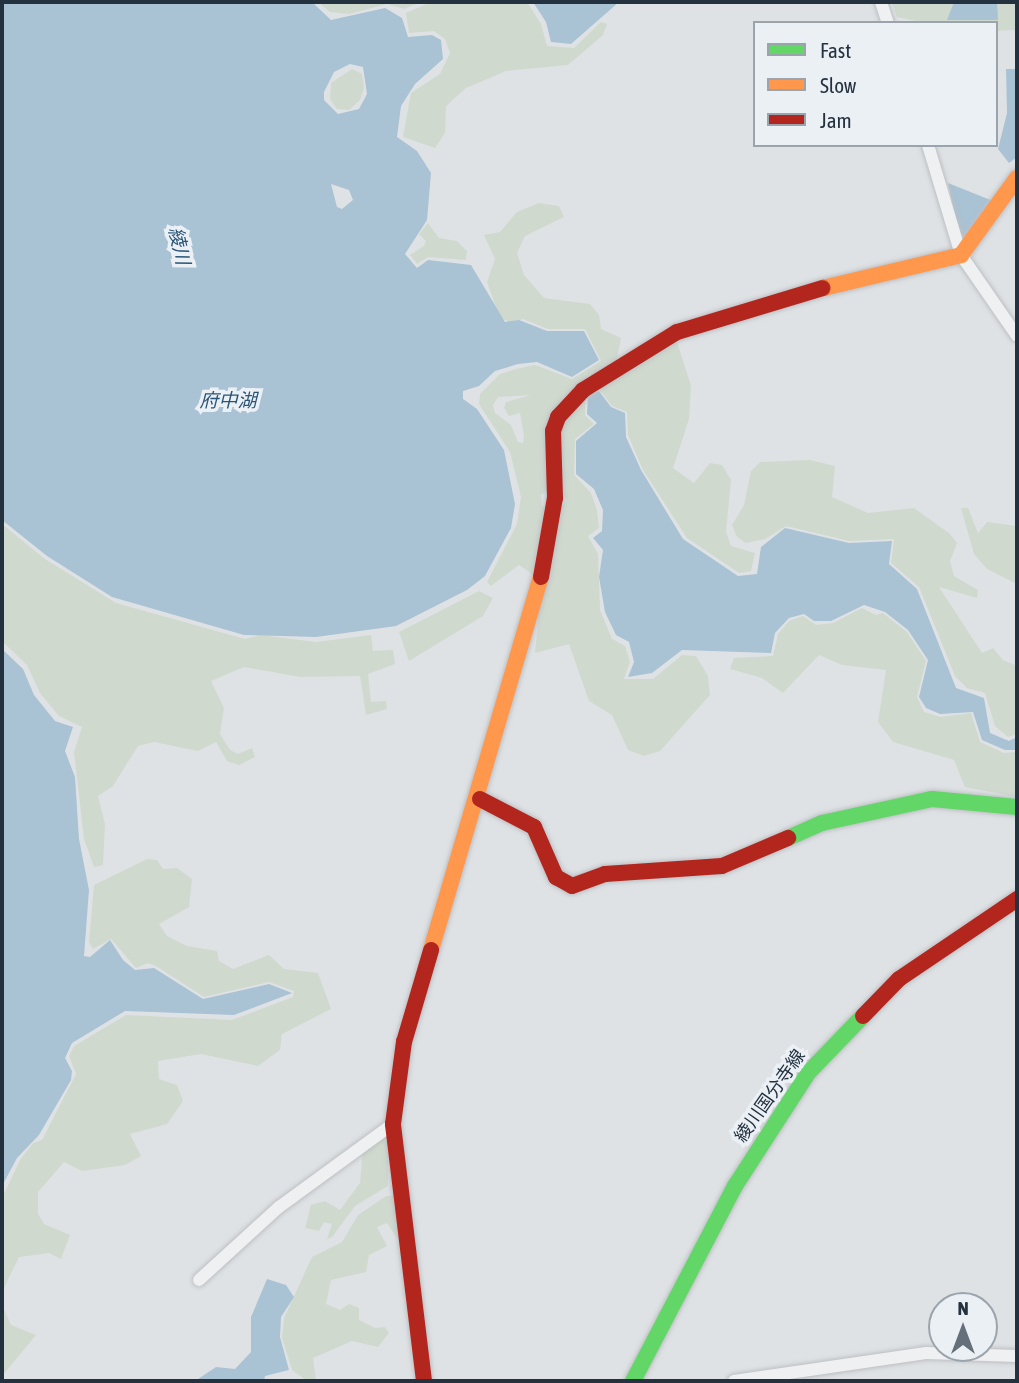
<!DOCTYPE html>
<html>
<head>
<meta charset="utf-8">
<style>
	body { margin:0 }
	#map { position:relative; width:1019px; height:1383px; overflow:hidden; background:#dfe2e5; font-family:"Asap Condensed","Noto Sans JP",sans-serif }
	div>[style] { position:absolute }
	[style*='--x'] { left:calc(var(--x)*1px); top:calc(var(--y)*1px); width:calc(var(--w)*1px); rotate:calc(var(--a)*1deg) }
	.green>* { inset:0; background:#d0d9ce }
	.water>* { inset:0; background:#a9c2d4 }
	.roads { filter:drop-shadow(0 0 2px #bdc0c3) drop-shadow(0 0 2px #bdc0c3) }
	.street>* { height:12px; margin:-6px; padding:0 6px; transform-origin:6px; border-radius:6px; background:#eef0f2 }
	.fast>* { height:16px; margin:-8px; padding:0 8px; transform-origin:8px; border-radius:8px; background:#63d668 }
	.slow>* { height:16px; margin:-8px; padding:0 8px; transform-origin:8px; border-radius:8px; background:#ff974d }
	.jam>* { height:16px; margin:-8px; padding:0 8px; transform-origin:8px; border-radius:8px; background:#b3261e }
	span { translate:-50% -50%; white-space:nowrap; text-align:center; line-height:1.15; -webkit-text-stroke:7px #ebf0f5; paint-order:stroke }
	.street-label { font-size:18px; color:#24313f }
	.water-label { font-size:19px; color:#2a5577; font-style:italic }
	.frame { position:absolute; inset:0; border:4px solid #24313f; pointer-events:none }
	.legend { position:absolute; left:753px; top:21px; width:245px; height:126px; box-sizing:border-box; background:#ebf0f5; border:2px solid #9ba4ac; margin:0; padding:9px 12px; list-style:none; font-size:21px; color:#24313f }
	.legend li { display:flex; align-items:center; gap:14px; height:35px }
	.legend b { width:35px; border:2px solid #9ba4ac }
	.north { position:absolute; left:928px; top:1292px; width:70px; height:70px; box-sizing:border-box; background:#ebf0f5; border:2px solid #9ba4ac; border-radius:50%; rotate:0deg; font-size:19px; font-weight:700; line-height:28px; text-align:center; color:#24313f }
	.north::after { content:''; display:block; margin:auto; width:24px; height:32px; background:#656f79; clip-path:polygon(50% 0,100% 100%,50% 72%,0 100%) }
</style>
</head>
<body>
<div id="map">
	<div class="green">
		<div style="clip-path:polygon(318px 2px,421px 2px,404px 9px,387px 4px,349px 14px,330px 12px)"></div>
		<div style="clip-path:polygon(431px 2px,527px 2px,541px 24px,547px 46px,574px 48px,601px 22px,607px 24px,603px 35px,568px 65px,506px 71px,466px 88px,446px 106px,445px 133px,435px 148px,403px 137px,411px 93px,440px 74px,450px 53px,445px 39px,434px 31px,409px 33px,406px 13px)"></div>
		<div style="clip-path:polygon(892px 2px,954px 2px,948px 20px,997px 20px,997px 2px,1017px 2px,1017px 20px,1015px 30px,996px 31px,996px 23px,926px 23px,897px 17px)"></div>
		<div style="clip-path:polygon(352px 69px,362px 74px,364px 88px,360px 100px,349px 110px,337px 109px,330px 99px,331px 83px)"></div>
		<div style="clip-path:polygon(evenodd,539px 203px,559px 206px,564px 217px,525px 236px,517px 253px,524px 275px,544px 298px,590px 304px,599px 315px,601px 329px,621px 338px,616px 363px,629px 372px,677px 342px,691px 386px,689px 419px,673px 468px,694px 483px,710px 463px,722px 465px,731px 480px,726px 532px,731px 546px,755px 553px,751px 571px,739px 573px,687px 538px,643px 470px,628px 435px,627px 412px,612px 406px,599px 389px,586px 395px,585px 415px,594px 424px,575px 439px,574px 475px,591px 493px,597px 510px,599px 528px,588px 536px,598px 554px,600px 610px,612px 639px,625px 646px,630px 662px,624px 679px,653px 679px,682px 655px,696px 656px,708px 676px,710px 695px,660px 751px,644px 756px,628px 750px,612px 715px,589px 701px,569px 644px,535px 653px,538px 621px,532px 574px,519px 565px,491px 586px,487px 582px,517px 524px,521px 497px,510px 452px,479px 404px,480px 394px,500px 374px,516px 369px,535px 365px,572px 379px,601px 361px,585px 329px,548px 329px,523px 319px,510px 323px,499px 316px,487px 282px,495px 259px,484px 235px,500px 232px,517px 212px,539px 203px,531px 395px,506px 402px,504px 408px,509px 416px,520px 413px,524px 436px,523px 443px,518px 442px,511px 425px,495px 413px,493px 405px,498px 397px,531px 395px,539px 203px,550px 488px,560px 488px,566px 500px,561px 508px,542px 506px,541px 495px,550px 488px)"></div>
		<div style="clip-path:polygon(428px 223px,439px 238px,457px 241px,467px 251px,466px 260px,428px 257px,417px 264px,410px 255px,424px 246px,426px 241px,419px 234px)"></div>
		<div style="clip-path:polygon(810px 460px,835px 466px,832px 497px,868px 513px,914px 508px,950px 534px,957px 543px,950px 561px,954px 576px,978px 590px,977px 598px,939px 587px,982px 653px,993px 648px,1003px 660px,1017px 666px,1017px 734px,1008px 737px,995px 726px,985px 693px,967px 688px,955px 676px,919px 587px,891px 563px,894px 539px,849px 541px,786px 526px,765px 539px,746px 543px,737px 537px,732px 525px,744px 505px,751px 471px,760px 462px)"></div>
		<div style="clip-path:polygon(961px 508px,968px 508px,978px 533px,987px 522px,1017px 526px,1017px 584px,987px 569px,974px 554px)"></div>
		<div style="clip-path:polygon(2px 524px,45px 559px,116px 603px,245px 639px,261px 635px,316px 642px,371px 635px,373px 651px,393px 650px,395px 664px,368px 674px,371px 702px,386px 701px,387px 709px,366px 715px,360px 676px,300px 677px,244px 667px,211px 681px,224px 708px,220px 734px,230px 750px,238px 754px,252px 748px,255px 757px,239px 765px,227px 761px,216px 742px,198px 751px,154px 742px,138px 746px,113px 786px,98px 796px,105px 824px,103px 865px,94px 867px,84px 839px,74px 752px,82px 727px,59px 716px,40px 693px,27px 665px,2px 641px)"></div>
		<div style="clip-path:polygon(479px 591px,493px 598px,483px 616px,409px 661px,399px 632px)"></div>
		<div style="clip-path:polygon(862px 608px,876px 615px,883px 613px,907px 632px,926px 661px,917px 697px,924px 712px,941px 717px,971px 713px,980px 742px,1004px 753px,1017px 752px,1017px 797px,965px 787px,954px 760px,893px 742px,878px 722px,886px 670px,842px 665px,819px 655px,783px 693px,762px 678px,730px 669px,734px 658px,773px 656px,778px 634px,789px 621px,803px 616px,816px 625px,833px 623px)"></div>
		<div style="clip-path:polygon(147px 859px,157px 860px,163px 869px,177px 868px,192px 879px,189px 907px,159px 924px,167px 936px,187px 946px,217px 951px,219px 961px,233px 969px,269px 955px,284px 969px,318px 973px,331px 1009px,282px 1034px,280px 1050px,258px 1066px,201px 1054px,158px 1061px,159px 1079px,177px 1085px,183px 1101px,167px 1124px,130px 1134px,141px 1156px,125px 1165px,82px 1171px,64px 1162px,38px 1192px,38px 1214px,44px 1224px,70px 1235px,61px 1259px,49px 1253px,19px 1257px,2px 1292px,3px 1307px,11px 1325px,36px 1335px,2px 1376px,2px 1198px,20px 1160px,33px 1143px,42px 1140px,76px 1074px,69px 1056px,74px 1046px,126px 1015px,232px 1020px,293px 997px,294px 991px,269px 982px,204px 997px,156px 966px,148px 963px,136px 968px,111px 939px,93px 949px,89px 942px,94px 885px)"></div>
		<div style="clip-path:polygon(380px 1137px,388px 1143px,388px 1186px,355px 1206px,332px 1237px,327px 1239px,332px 1224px,324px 1222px,319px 1231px,305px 1228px,311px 1205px,325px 1201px,340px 1210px,360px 1183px,363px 1147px)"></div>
		<div style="clip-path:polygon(386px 1196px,393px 1196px,399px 1241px,387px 1223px,377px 1227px,387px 1246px,369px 1255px,366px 1272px,331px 1280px,326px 1304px,340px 1310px,349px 1304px,359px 1308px,359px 1320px,375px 1328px,385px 1327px,389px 1333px,378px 1347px,352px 1341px,313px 1358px,316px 1381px,307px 1381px,292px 1370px,282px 1338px,284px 1318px,312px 1257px,342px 1242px,358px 1215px)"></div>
	</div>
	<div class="water">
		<div style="clip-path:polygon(evenodd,2px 2px,312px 2px,331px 20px,385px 8px,402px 18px,408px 37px,432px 35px,441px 40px,443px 59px,415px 84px,401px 106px,397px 137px,417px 151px,431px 173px,427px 220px,405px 254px,417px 268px,428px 260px,471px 265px,505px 322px,519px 320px,547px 331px,584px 331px,599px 360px,572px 377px,537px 362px,518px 364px,495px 371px,479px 386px,463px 391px,463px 399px,477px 409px,504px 450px,515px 504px,511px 528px,485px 576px,467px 590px,396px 626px,316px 637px,244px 635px,112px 597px,47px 556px,2px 520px,2px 2px,350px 64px,363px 67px,367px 94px,359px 109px,338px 114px,324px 100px,324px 92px,334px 72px,350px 64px,2px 2px,331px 184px,349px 190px,353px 200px,342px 209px,337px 207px,331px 184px)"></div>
		<div style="clip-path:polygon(533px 2px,619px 2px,571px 44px,551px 42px,546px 22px)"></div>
		<div style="clip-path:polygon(954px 2px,997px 2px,998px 20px,947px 20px)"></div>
		<div style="clip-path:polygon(1006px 69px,1017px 69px,1017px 157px,1009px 163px,998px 149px,1007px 113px)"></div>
		<div style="clip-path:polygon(948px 183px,993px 201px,967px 237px,959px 234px)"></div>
		<div style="clip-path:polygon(599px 391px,611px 407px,625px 413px,626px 437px,641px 470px,683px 539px,738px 576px,757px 574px,761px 547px,785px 528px,849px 543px,892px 541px,889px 564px,917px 589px,956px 688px,984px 698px,990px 733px,1009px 741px,1017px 737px,1017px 750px,1005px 750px,982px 740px,973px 712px,940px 714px,926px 708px,919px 697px,928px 660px,908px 630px,885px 612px,864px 605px,831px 621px,814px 621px,804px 614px,789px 618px,775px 633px,771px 653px,682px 650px,652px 673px,628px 677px,634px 662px,629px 642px,616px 635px,605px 612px,599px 577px,603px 550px,593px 538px,602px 531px,603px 510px,594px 489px,576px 474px,576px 441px,597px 423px,587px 414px,588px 395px)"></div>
		<div style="clip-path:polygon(2px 649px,23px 669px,34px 695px,55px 721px,73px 727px,65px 751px,75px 777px,79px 839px,89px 890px,84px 956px,90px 957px,110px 940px,123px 960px,135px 970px,154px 968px,203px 999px,269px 984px,292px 993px,234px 1015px,125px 1011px,72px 1043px,65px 1058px,72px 1071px,71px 1080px,39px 1135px,17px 1158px,2px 1186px)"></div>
		<div style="clip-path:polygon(267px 1279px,286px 1285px,294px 1297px,281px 1317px,280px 1337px,289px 1370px,265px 1376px,264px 1381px,195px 1381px,216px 1367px,235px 1369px,251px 1352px,251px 1317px)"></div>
	</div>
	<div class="roads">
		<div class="street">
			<div style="--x:881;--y:2;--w:22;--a:72"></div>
			<div style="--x:928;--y:145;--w:115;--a:73.3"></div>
			<div style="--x:961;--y:255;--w:98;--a:55.3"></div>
			<div style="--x:199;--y:1280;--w:108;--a:-42.4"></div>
			<div style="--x:279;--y:1207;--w:141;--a:-36.1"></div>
			<div style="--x:734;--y:1381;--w:194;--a:-8.3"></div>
			<div style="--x:926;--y:1353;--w:91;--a:1.9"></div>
		</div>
		<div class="fast">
			<div style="--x:788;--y:838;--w:37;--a:-24"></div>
			<div style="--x:822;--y:823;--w:113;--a:-12.3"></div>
			<div style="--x:932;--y:799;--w:85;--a:5.4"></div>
			<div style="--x:633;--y:1381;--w:220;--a:-62.4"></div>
			<div style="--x:735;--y:1186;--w:135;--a:-57.1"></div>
			<div style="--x:808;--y:1073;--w:79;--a:-46"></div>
		</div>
		<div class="slow">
			<div style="--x:823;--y:288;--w:142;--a:-13.4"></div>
			<div style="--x:961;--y:255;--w:95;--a:-54"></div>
			<div style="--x:431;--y:950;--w:389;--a:-73.6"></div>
		</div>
		<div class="jam">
			<div style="--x:541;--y:577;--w:80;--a:-80"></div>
			<div style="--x:555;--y:498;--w:67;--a:-91.7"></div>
			<div style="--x:553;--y:431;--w:15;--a:-70"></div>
			<div style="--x:558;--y:417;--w:37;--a:-47"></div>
			<div style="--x:583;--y:390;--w:110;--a:-31.7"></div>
			<div style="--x:677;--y:332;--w:152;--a:-16.8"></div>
			<div style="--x:480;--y:799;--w:61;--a:27.4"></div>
			<div style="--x:534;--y:827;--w:55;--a:66.3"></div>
			<div style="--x:556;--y:877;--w:18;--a:29"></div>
			<div style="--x:572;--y:886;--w:35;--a:-20"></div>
			<div style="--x:605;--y:874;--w:117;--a:-3.9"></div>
			<div style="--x:722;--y:866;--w:72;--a:-23"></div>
			<div style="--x:863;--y:1016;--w:52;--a:-45.8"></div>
			<div style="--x:899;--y:979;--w:143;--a:-34.1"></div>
			<div style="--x:424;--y:1381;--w:259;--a:-96.9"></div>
			<div style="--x:393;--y:1124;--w:83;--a:-82.4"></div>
			<div style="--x:404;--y:1042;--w:96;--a:-73.6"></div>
		</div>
	</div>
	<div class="street-label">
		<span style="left:770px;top:1096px;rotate:-55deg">綾川国分寺線</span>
	</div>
	<div class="water-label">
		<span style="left:179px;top:246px;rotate:77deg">綾川</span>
		<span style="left:228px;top:401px">府中湖</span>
	</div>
	<div class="frame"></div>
	<ul class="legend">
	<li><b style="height:9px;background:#63d668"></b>Fast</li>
	<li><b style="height:9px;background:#ff974d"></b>Slow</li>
	<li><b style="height:9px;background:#b3261e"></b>Jam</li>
	</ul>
	<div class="north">N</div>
</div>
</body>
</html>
